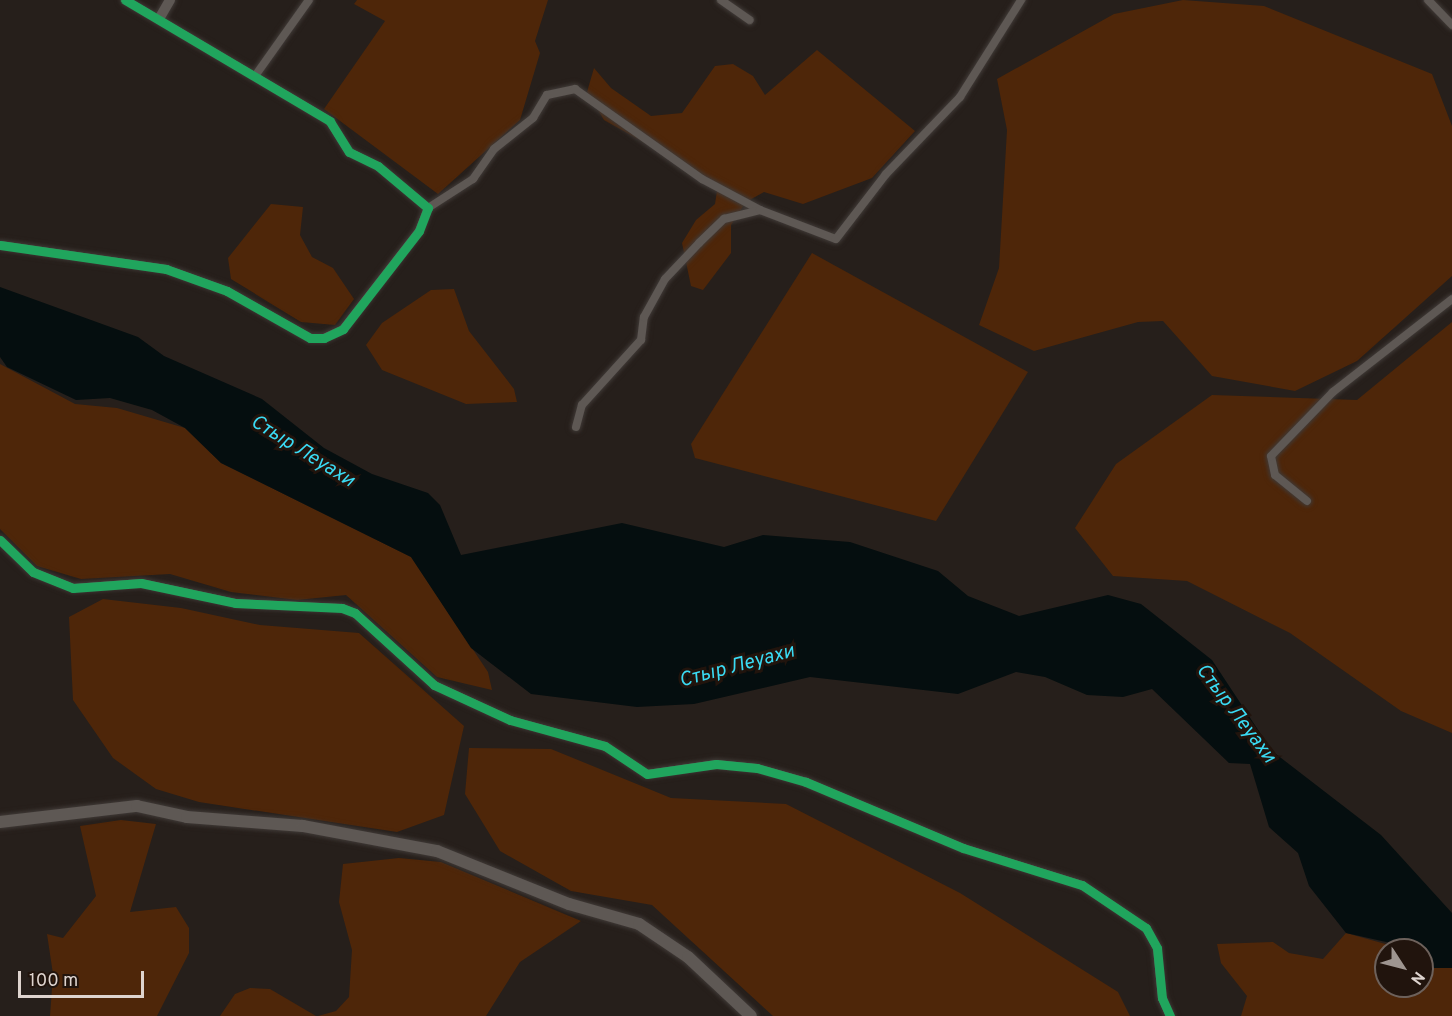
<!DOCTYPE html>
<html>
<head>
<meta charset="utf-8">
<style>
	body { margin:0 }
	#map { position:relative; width:1452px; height:1016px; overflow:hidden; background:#261f1b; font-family:Overpass,sans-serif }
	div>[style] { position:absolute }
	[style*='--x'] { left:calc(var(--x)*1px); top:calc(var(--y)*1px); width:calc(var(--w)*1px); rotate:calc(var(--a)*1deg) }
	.green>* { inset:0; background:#4e2609 }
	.water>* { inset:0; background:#050e0f }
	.roads { filter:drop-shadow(0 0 2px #403a37) drop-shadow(0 0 2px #403a37) }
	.minor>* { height:8px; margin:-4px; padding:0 4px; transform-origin:4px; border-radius:4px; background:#5e5854 }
	.tertiary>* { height:10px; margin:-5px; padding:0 5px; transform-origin:5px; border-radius:5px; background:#5e5854 }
	.secondary>* { height:12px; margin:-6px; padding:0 6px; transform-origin:6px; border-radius:6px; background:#5e5854 }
	.cycleway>* { height:9px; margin:-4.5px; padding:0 4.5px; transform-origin:4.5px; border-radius:4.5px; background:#20a55d }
	span { translate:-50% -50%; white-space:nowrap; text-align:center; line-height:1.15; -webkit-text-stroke:6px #21140d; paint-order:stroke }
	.water-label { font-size:20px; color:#3adbf4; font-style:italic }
	.north { position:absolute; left:1374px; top:938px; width:60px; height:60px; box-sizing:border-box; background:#21140d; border:2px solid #6d615b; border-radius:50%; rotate:126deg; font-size:16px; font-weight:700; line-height:24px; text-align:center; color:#ded4cf }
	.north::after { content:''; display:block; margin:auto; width:21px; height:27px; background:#9e9590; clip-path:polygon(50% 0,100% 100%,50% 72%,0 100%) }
	.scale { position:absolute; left:18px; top:971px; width:126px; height:27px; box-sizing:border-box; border:3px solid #ded4cf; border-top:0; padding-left:8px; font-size:18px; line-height:21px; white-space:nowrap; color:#ded4cf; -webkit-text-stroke:4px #21140d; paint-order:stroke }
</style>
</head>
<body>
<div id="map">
	<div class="green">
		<div style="clip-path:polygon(357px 0,548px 0,535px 41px,540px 53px,520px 120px,438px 194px,324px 109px,385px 21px,354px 4px)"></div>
		<div style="clip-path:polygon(1183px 0,1264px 6px,1432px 74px,1452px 126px,1452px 276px,1357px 361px,1295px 391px,1212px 376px,1163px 321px,1138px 322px,1034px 351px,979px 325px,999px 268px,1007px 130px,997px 79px,1114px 14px)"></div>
		<div style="clip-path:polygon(817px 50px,915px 131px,872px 178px,803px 204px,764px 192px,746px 202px,731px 225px,731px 253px,703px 290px,691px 286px,682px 243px,696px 220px,715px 204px,718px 184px,604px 120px,587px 92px,594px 68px,611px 88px,651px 116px,682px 113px,715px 66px,733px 64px,753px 76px,765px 95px)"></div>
		<div style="clip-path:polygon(271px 204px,303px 207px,300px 235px,312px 257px,333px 268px,354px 299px,335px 325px,301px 322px,231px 279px,228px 258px)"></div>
		<div style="clip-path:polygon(812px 253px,1028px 372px,936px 521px,695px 458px,691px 444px)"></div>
		<div style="clip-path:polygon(454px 289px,469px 331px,514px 389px,517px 402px,466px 404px,382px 370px,366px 345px,382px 323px,431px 290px)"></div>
		<div style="clip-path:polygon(1452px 322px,1452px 733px,1401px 711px,1290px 633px,1187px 581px,1113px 576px,1075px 528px,1116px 464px,1212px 395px,1357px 400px)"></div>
		<div style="clip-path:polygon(0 364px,75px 404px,117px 408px,185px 428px,221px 463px,411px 557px,488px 672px,492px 690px,437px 677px,346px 595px,297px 600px,231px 592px,170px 574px,81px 579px,37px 566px,0 529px)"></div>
		<div style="clip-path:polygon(103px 599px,181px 608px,260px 625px,359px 633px,464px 726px,444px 815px,397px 832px,199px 802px,156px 789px,113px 758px,73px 700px,69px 617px)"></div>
		<div style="clip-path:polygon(469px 748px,551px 749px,671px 798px,786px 804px,960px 893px,1118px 992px,1130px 1016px,773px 1016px,652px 905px,571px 891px,500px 851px,465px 794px)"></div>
		<div style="clip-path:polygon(121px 820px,156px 824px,130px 912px,176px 907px,189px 928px,189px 953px,157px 1016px,50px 1016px,53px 974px,47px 934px,63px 938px,96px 896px,80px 826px)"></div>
		<div style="clip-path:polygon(399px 858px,441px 862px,581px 921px,520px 962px,486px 1016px,318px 1016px,336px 1011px,349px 997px,352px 950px,339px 902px,343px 864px)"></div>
		<div style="clip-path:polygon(1346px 933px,1407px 950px,1386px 950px,1386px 986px,1422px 986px,1422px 960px,1434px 968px,1452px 968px,1452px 1016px,1241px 1016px,1247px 996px,1221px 963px,1217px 944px,1273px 942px,1289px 953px,1323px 959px)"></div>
		<div style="clip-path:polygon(250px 988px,270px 989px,316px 1016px,220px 1016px,235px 994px)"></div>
	</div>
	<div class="water">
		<div style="clip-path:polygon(0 287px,138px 337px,164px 356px,262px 399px,324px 448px,372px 474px,428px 493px,440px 505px,461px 555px,622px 523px,724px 547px,763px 535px,850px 542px,938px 571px,968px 596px,1019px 616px,1108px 595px,1141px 604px,1212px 660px,1272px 751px,1381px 835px,1452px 913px,1452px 968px,1434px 968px,1422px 960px,1422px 950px,1346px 933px,1309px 886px,1298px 853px,1269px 827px,1250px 764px,1229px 763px,1152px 689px,1123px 697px,1087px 695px,1045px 677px,1016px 672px,958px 694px,810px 677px,694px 704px,637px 707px,531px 694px,471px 648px,411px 557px,221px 463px,185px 428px,152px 410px,110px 398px,76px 400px,7px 367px,0 357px)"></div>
	</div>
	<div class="roads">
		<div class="minor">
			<div style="--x:721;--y:0;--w:35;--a:35"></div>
			<div style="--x:1428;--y:0;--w:35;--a:46"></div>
			<div style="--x:255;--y:76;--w:93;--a:-54.6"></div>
			<div style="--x:428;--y:208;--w:54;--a:-32.8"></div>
			<div style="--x:473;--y:179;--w:37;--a:-55"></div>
			<div style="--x:494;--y:149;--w:50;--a:-38.5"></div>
			<div style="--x:533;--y:118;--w:27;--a:-59"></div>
			<div style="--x:547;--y:95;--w:29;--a:-12"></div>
			<div style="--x:575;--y:89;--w:156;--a:35.3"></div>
			<div style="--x:702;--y:179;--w:66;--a:28.1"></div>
			<div style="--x:0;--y:245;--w:168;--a:8.2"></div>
			<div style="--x:166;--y:269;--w:65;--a:19.8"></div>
			<div style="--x:227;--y:291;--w:95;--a:29.5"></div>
			<div style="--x:310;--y:338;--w:14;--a:0"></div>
			<div style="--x:324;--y:338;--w:21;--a:-25"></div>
			<div style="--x:343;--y:329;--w:124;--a:-52.2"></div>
			<div style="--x:419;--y:231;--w:25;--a:-69"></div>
			<div style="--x:428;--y:208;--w:65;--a:-140"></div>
			<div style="--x:378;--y:166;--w:32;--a:-154"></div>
			<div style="--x:349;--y:152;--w:36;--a:-122"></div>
			<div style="--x:330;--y:121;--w:238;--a:-149.4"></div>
			<div style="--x:576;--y:427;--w:23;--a:-75"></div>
			<div style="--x:582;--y:405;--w:88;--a:-47.8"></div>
			<div style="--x:641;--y:340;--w:23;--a:-83"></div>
			<div style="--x:644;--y:317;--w:43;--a:-61.1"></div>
			<div style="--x:665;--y:279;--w:50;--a:-46.6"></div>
			<div style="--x:699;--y:243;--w:35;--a:-44"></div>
			<div style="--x:724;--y:219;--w:37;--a:-14"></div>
			<div style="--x:760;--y:210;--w:81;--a:20.9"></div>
			<div style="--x:836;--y:239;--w:82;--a:-52.4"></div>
			<div style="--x:886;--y:174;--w:107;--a:-46.1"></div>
			<div style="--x:960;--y:97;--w:115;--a:-57.8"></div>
			<div style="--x:1307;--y:501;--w:41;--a:-140.9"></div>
			<div style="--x:1275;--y:475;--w:19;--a:-102"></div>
			<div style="--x:1271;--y:456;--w:89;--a:-45.9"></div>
			<div style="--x:1333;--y:392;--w:151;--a:-38"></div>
			<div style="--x:0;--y:540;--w:46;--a:44.1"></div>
			<div style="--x:33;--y:572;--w:43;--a:21.8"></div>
			<div style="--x:73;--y:588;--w:68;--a:-4.2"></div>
			<div style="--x:141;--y:583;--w:96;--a:12"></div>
			<div style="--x:235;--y:603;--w:107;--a:2.7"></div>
			<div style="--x:342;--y:608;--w:14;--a:21"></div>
			<div style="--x:355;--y:613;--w:107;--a:42.3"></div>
			<div style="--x:434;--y:685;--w:84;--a:24.7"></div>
			<div style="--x:510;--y:720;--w:98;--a:15.3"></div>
			<div style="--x:605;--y:746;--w:50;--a:33.7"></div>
			<div style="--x:647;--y:774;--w:70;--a:-8.2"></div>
			<div style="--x:716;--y:764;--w:41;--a:5.6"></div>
			<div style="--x:757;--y:768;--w:51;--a:15.9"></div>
			<div style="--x:806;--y:782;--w:170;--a:22.8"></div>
			<div style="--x:963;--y:848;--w:125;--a:17.3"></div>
			<div style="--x:1082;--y:885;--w:77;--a:33.9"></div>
			<div style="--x:1146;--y:928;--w:23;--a:61"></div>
			<div style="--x:1157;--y:948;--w:50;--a:84.3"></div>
			<div style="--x:1162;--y:998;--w:20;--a:66"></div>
		</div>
		<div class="tertiary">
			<div style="--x:159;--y:19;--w:22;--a:-60"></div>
		</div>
		<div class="secondary">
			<div style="--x:0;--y:822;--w:138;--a:-6.7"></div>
			<div style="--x:137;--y:806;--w:51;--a:12.4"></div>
			<div style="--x:187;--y:817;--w:116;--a:4.4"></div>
			<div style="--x:303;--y:826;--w:136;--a:10.6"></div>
			<div style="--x:437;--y:851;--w:142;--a:21.9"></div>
			<div style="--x:569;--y:904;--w:73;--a:15.9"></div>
			<div style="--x:639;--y:924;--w:59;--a:34"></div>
			<div style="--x:688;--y:957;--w:86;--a:43.1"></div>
		</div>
	</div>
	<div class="cycleway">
		<div style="--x:0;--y:245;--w:168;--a:8.2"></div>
		<div style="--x:166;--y:269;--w:65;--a:19.8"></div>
		<div style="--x:227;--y:291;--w:95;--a:29.5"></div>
		<div style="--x:310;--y:338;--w:14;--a:0"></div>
		<div style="--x:324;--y:338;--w:21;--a:-25"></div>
		<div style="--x:343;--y:329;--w:124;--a:-52.2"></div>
		<div style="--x:419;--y:231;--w:25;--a:-69"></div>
		<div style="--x:428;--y:208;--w:65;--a:-140"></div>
		<div style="--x:378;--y:166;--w:32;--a:-154"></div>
		<div style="--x:349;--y:152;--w:36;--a:-122"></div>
		<div style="--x:330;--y:121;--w:238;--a:-149.4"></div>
		<div style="--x:0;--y:540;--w:46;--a:44.1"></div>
		<div style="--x:33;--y:572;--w:43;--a:21.8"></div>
		<div style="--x:73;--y:588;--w:68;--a:-4.2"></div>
		<div style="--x:141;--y:583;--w:96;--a:12"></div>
		<div style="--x:235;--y:603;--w:107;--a:2.7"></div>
		<div style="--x:342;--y:608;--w:14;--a:21"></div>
		<div style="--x:355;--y:613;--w:107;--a:42.3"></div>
		<div style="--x:434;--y:685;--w:84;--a:24.7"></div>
		<div style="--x:510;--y:720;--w:98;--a:15.3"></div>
		<div style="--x:605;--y:746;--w:50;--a:33.7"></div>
		<div style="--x:647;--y:774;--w:70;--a:-8.2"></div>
		<div style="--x:716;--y:764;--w:41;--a:5.6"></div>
		<div style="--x:757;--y:768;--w:51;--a:15.9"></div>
		<div style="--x:806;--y:782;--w:170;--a:22.8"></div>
		<div style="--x:963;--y:848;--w:125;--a:17.3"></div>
		<div style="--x:1082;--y:885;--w:77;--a:33.9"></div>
		<div style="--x:1146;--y:928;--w:23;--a:61"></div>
		<div style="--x:1157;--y:948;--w:50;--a:84.3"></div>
		<div style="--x:1162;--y:998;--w:20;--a:66"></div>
	</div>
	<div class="water-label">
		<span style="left:302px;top:452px;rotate:32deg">Стыр Леуахи</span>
		<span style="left:737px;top:667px;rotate:-15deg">Стыр Леуахи</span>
		<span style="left:1235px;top:714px;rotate:53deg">Стыр Леуахи</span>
	</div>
	<div class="north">N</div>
	<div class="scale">100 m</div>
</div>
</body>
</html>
